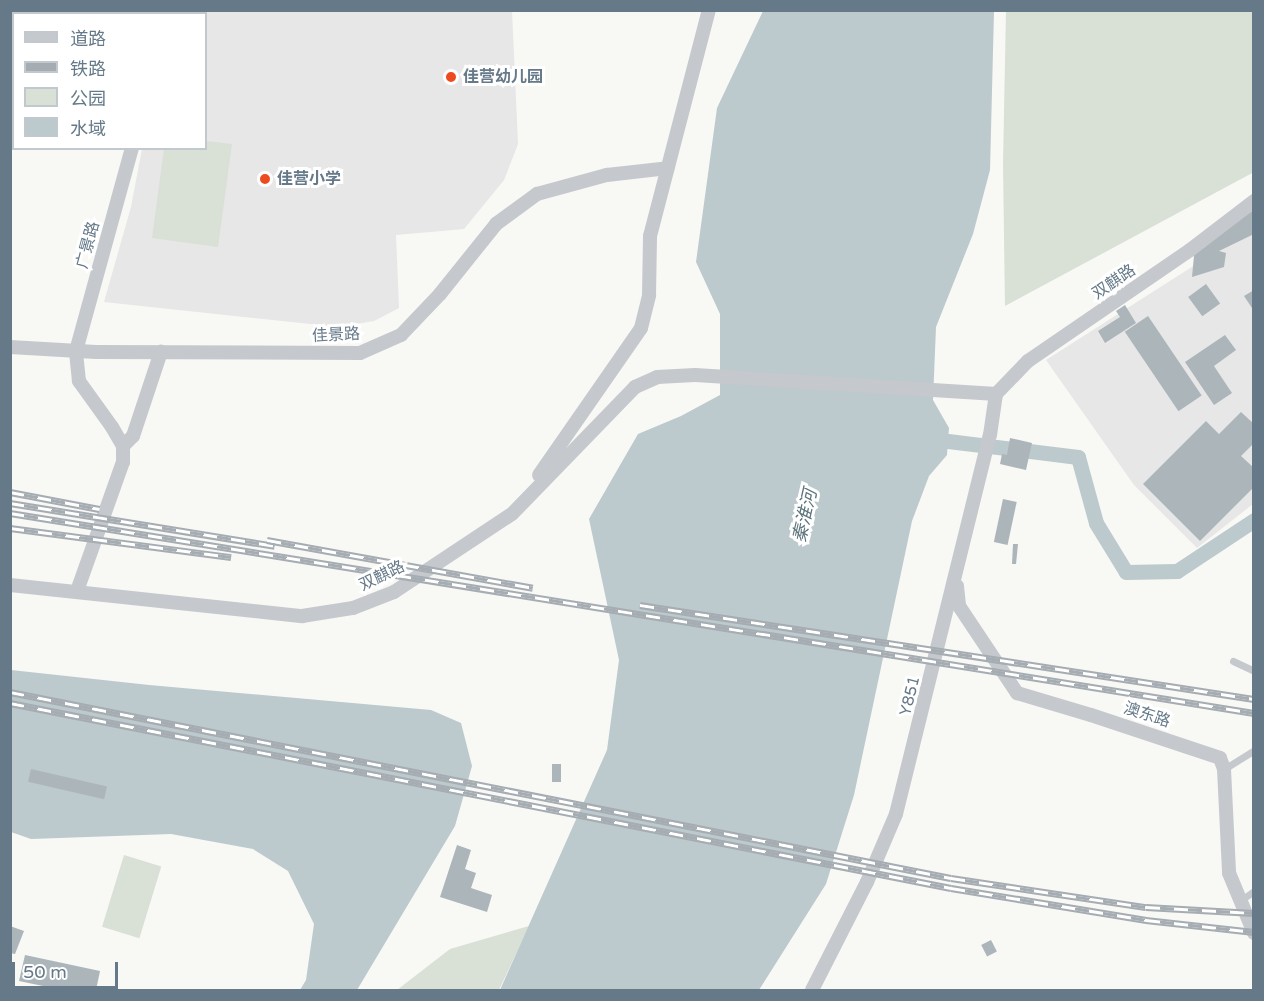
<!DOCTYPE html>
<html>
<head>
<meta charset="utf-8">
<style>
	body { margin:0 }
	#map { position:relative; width:1264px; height:1001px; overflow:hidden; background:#f8f8f5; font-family:"Varela Round","Noto Sans SC",sans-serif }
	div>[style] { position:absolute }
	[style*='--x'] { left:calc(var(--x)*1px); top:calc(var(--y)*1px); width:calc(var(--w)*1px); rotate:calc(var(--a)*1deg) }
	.built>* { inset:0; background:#e6e7e6 }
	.green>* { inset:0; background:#d9e0d6; transform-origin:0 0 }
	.water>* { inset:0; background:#bcc9cd }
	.canal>* { height:15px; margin:-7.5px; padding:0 7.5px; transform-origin:7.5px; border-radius:7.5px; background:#bcc9cd }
	.building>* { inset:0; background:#acb5ba; transform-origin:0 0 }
	.service>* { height:7px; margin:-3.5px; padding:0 3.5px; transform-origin:3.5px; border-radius:3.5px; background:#c5c9cd }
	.minor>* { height:14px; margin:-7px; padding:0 7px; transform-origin:7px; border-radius:7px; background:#c5c9cd }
	.rail>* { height:7px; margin-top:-3.5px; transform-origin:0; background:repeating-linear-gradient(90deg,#fff 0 14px,#a5acb2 0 28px); box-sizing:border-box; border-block:2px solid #a5acb2 }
	.dots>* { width:16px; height:16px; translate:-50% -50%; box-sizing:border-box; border:3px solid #fff; border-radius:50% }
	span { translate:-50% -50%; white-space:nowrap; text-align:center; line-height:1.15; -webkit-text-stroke:6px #fff; paint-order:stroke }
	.poi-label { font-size:16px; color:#657988; font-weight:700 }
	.left { translate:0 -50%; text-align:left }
	.street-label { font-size:16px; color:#657988 }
	.water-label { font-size:18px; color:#5c747c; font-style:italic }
	.frame { position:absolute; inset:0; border:12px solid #657988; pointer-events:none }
	.legend { position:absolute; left:12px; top:12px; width:195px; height:138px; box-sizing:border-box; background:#fff; border:2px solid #c1c9cf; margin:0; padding:8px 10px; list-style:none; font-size:18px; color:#657988 }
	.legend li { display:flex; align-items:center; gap:12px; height:30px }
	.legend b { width:30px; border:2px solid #c1c9cf }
	.scale { position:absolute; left:12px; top:962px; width:106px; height:27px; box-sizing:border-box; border:3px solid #657988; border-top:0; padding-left:8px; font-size:18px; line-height:21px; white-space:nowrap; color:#657988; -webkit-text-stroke:4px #fff; paint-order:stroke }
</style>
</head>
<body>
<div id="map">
	<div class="built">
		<div style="clip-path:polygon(157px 11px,512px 11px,518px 144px,504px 180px,464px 229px,396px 235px,399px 308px,374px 321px,339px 327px,104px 302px,131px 207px,142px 149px,206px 148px,206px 14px,156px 13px)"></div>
		<div style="clip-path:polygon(1253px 228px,1253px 504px,1197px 548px,1134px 485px,1046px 360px)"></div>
	</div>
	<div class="green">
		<div style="clip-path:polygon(1006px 11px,1253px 11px,1254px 172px,1005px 306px,1003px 164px)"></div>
		<div style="clip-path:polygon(206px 141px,232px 144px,218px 247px,152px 238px,164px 149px,206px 148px)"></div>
		<div style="left:124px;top:855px;width:39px;height:75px;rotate:17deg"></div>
		<div style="clip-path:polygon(529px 926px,499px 990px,397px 990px,450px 949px)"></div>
	</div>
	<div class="water">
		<div style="clip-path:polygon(763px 11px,994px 11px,990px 170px,973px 234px,936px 327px,933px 400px,949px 428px,947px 455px,929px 476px,912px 521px,854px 795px,826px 884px,759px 990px,500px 990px,607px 750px,619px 660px,589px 519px,638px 434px,681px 416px,720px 395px,720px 314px,696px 262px,717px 108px)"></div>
		<div style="clip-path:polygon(11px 670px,149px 685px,431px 710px,461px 723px,472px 766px,455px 826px,357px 990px,300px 990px,306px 980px,314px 924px,288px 871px,253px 849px,171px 834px,31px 839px,11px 832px)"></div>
	</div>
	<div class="canal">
		<div style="--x:948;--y:441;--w:131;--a:7"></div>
		<div style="--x:1078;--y:457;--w:68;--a:74.7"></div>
		<div style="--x:1096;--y:523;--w:57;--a:58.5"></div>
		<div style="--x:1126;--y:572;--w:51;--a:-1.1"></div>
		<div style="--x:1177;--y:571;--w:92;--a:-33.5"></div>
	</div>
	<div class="building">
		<div style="clip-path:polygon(1254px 210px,1254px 234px,1219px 251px,1226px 253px,1224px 267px,1192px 277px,1195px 245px)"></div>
		<div style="left:1206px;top:284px;width:24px;height:22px;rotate:54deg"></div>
		<div style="clip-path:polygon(1254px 290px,1254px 311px,1244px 296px)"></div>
		<div style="clip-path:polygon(1125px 305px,1136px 323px,1105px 343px,1098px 331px,1120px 317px,1116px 311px)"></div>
		<div style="left:1148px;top:316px;width:96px;height:28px;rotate:56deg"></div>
		<div style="clip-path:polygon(1225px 335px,1236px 350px,1214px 366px,1232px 393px,1214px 405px,1185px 362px)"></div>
		<div style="clip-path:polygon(1241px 412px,1254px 424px,1254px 443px,1241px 456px,1254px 468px,1254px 487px,1200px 541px,1143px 484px,1206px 421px,1219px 434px)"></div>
		<div style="clip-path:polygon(1010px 438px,1032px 443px,1026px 470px,1000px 464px,1002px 454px,1007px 455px)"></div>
		<div style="left:1003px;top:499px;width:14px;height:44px;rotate:12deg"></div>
		<div style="clip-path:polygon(1013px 544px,1018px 544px,1016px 564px,1012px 564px)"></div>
		<div style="left:552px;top:764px;width:9px;height:18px"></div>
		<div style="left:31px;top:769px;width:78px;height:13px;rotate:13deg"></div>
		<div style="clip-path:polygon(457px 845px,471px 850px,465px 869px,476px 873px,471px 888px,492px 895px,487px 912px,440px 897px)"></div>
		<div style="clip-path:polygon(10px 926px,24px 931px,15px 954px,10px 953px)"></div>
		<div style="left:991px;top:940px;width:13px;height:11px;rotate:63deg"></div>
		<div style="clip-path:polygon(25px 955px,100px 971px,96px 990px,62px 990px,19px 981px)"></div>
	</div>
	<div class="service">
		<div style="--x:1233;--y:661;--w:23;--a:25"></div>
		<div style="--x:1224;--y:769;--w:36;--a:-32"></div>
		<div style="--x:1241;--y:900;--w:16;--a:-35"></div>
	</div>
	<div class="minor">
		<div style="--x:141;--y:10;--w:4;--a:90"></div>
		<div style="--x:10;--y:347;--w:86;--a:3.3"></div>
		<div style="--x:96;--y:352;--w:264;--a:0.2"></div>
		<div style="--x:360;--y:353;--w:45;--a:-23.7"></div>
		<div style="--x:401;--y:335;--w:57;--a:-46.4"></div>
		<div style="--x:440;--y:294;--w:90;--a:-51.3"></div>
		<div style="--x:496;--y:224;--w:51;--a:-36.2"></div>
		<div style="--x:537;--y:194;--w:73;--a:-15.2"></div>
		<div style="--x:607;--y:175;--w:61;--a:-6.5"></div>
		<div style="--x:996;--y:394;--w:46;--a:-45.9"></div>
		<div style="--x:1028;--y:361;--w:196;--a:-34.4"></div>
		<div style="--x:1190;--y:250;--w:81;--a:-37.4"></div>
		<div style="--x:123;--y:446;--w:14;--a:-45"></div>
		<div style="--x:133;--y:436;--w:89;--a:-71.6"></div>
		<div style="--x:539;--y:475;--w:179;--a:-55.2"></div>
		<div style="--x:641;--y:328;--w:34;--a:-76"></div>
		<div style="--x:649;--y:295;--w:59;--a:-89"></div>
		<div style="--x:650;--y:236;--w:234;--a:-75.4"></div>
		<div style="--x:10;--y:585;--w:294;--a:6.1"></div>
		<div style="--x:302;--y:616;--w:52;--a:-8.9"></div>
		<div style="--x:353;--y:608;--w:44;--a:-21.3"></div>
		<div style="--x:394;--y:592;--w:141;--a:-33.5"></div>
		<div style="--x:512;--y:514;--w:177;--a:-45.9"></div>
		<div style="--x:635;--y:387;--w:24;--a:-24"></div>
		<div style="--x:657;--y:377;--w:38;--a:-3"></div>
		<div style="--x:695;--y:375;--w:302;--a:3.6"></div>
		<div style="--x:957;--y:586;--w:20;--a:84"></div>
		<div style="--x:959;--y:606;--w:105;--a:56.3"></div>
		<div style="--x:1017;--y:693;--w:77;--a:16.6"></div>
		<div style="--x:1091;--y:715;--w:136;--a:18.4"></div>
		<div style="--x:1220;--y:758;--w:12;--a:70"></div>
		<div style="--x:1224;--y:769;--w:104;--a:87.2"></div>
		<div style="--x:1229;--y:873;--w:65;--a:67.4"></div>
		<div style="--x:77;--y:591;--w:137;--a:-70.4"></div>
		<div style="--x:123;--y:462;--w:16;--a:-90"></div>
		<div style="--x:123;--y:446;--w:22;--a:-120"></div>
		<div style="--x:112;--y:427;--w:57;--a:-125.7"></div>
		<div style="--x:79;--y:381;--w:30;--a:-96"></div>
		<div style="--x:76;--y:351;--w:211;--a:-74.6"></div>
		<div style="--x:812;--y:990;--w:121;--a:-63"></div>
		<div style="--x:867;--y:882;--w:74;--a:-66.9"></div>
		<div style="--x:896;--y:814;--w:390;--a:-76.1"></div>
		<div style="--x:990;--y:435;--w:41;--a:-81.7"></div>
	</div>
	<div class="rail">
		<div style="--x:10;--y:492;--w:91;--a:10.8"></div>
		<div style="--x:10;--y:503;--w:268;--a:9.2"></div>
		<div style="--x:10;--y:513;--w:1260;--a:9.13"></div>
		<div style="--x:10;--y:528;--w:223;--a:7.5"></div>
		<div style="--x:267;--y:540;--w:270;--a:10.2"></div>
		<div style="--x:640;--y:605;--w:621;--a:8.7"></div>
		<div style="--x:10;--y:692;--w:959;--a:11.18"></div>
		<div style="--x:951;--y:878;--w:197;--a:8.5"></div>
		<div style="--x:1146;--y:907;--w:108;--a:3.2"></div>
		<div style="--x:10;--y:703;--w:959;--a:11.12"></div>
		<div style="--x:951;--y:888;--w:198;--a:9.3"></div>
		<div style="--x:1146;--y:920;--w:109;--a:6.3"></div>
	</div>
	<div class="dots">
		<div style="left:451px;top:77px;background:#ee4a1f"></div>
		<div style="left:265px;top:179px;background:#ee4a1f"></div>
	</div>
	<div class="poi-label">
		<span class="left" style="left:463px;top:77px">佳营幼儿园</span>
		<span class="left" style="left:277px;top:179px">佳营小学</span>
	</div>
	<div class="street-label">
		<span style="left:88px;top:245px;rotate:-75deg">广景路</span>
		<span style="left:1114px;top:282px;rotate:-34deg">双麒路</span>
		<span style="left:336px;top:335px;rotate:-3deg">佳景路</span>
		<span style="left:382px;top:576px;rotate:-26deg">双麒路</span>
		<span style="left:910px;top:696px;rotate:-76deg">Y851</span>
		<span style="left:1147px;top:715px;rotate:18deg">澳东路</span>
	</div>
	<div class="water-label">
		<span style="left:805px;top:516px;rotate:-77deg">秦淮河</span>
	</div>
	<div class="frame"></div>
	<ul class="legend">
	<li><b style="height:8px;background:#c5c9cd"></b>道路</li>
	<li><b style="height:8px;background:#a5acb2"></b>铁路</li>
	<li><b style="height:16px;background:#d9e0d6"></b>公园</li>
	<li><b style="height:16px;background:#bcc9cd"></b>水域</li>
	</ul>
	<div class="scale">50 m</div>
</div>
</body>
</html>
